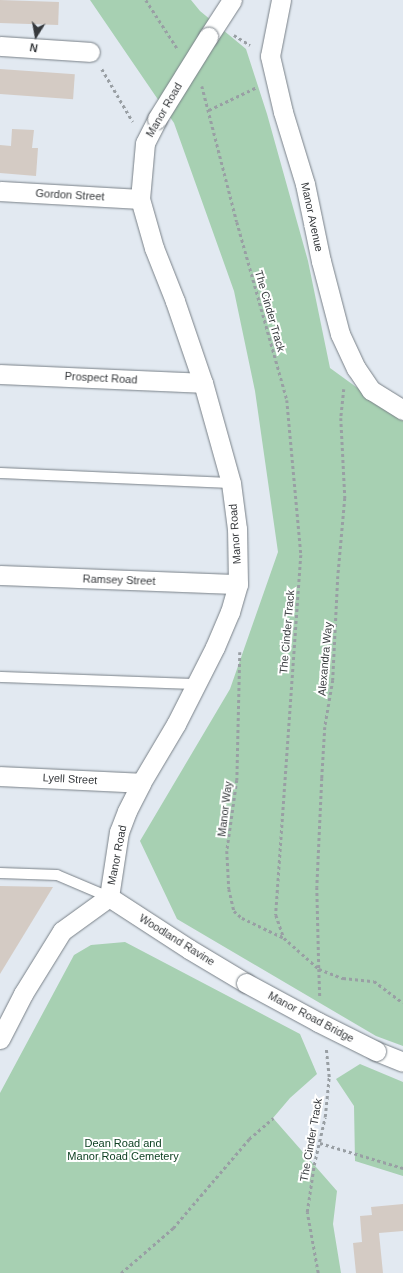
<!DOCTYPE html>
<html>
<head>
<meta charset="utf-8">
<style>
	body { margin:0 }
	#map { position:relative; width:403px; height:1273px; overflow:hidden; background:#e2e9f1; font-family:Helvetica,sans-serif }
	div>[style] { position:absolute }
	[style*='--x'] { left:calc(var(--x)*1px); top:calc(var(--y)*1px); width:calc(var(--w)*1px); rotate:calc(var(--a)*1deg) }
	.green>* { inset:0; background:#a7d0b2 }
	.building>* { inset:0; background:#d4cbc4; transform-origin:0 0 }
	.path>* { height:2.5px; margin-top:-1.25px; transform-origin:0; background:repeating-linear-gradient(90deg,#999fa4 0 3px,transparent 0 6px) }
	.roads { filter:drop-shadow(0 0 1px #798188) drop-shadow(0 0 1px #798188) }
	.service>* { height:10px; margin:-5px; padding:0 5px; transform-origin:5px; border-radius:5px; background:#fff }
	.minor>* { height:19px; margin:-9.5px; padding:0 9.5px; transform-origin:9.5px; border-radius:9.5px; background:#fff }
	.bridges { filter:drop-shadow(0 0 1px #798188) drop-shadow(0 0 1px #798188) }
	.minor-bridge>* { height:19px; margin:-9.5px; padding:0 9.5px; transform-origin:9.5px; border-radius:9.5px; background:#fff }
	span { translate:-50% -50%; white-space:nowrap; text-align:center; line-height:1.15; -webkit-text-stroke:4px #fff; paint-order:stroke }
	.street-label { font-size:11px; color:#36393c }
	.park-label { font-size:11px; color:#0f4123 }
	.north { position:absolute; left:16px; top:16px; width:40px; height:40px; -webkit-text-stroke:3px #fff; paint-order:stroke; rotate:191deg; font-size:11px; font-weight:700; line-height:16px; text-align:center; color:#36393c }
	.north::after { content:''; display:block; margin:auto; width:14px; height:18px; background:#36393c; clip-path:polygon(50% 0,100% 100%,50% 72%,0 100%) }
</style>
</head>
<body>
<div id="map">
	<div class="green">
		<div style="clip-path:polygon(90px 0,191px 0,200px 11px,246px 49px,267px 114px,308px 261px,330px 368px,403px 421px,403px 1046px,376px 1036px,177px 919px,140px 841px,230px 689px,278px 552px,255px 391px,234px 291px,174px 123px)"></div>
		<div style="clip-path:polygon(125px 942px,300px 1034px,317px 1074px,290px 1098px,273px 1118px,337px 1191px,333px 1224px,341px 1273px,0 1273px,0 1093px,74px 955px,91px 945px)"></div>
		<div style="clip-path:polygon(360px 1064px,403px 1082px,403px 1176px,355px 1161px,354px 1106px,336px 1079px)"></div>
	</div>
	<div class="building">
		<div style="left:0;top:0;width:59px;height:23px;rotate:2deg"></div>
		<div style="left:0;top:69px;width:75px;height:25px;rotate:4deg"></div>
		<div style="clip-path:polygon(12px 129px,34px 130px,32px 148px,38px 148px,36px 176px,0 173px,0 145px,11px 146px)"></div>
		<div style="clip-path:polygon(0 886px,53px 887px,0 974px)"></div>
		<div style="clip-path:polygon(403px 1204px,403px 1231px,379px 1233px,383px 1273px,356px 1273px,353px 1243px,362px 1242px,360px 1216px,372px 1215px,371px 1207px)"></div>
	</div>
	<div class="path">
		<div style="--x:146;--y:0;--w:57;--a:57.1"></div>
		<div style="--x:234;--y:35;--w:19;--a:32"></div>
		<div style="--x:102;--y:69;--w:61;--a:59.7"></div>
		<div style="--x:202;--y:86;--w:140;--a:75.6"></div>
		<div style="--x:237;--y:222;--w:185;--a:74.3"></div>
		<div style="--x:287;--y:400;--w:156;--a:84.8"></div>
		<div style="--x:301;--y:555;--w:361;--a:94"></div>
		<div style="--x:276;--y:915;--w:24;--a:71"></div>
		<div style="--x:284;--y:938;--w:47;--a:41.5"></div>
		<div style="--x:319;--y:969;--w:29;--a:88"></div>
		<div style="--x:209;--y:110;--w:53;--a:-25.6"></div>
		<div style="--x:344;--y:389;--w:29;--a:96"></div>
		<div style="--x:341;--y:418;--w:80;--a:87.1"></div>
		<div style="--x:345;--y:498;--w:78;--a:95.1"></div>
		<div style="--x:338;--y:576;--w:104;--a:92.8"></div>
		<div style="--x:333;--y:680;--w:48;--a:99.7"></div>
		<div style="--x:325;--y:727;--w:51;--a:93.4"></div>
		<div style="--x:322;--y:778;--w:109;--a:92.6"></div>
		<div style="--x:317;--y:887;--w:82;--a:88.6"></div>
		<div style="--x:319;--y:969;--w:26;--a:21"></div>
		<div style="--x:343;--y:978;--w:31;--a:6"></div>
		<div style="--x:374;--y:981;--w:36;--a:37"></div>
		<div style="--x:240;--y:652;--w:128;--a:91.3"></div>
		<div style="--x:237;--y:780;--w:72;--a:98"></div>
		<div style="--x:227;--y:851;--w:38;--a:87"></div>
		<div style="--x:229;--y:889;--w:23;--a:77"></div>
		<div style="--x:234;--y:911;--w:11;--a:41"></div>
		<div style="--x:242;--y:918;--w:47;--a:25.5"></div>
		<div style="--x:320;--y:1143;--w:87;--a:16.8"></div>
		<div style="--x:121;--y:1273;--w:69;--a:-40.9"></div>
		<div style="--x:173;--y:1228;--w:117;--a:-49.5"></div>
		<div style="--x:249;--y:1139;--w:32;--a:-41"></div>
		<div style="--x:318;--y:1273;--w:62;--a:-100.2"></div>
		<div style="--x:307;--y:1212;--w:48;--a:-81.5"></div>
		<div style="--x:314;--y:1165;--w:49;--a:-77.1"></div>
		<div style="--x:325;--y:1117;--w:40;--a:-84.3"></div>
		<div style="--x:329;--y:1077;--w:28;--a:-96"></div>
	</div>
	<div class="roads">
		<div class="service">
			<div style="--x:0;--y:473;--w:231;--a:2.5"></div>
			<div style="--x:0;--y:677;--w:195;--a:2.1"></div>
			<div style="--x:0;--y:873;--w:57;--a:2"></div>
			<div style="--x:57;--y:875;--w:56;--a:22.9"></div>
		</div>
		<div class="minor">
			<div style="--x:281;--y:0;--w:57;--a:101.1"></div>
			<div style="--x:270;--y:56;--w:57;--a:76.9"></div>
			<div style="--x:283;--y:112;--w:75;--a:73"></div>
			<div style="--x:305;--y:184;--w:79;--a:78.3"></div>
			<div style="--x:321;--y:261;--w:75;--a:75.4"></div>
			<div style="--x:340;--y:334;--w:38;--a:65"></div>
			<div style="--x:356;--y:368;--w:27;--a:56"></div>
			<div style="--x:371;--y:390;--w:38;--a:32"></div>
			<div style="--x:208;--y:37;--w:44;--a:-57"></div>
			<div style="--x:0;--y:46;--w:90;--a:3.8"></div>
			<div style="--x:0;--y:191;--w:140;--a:3.3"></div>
			<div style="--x:0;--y:374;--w:203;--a:2.5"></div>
			<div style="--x:0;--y:575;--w:238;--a:2.2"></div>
			<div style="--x:0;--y:776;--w:141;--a:2.8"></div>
			<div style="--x:109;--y:897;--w:95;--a:33"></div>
			<div style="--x:189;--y:949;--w:66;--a:30.8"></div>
			<div style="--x:0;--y:1039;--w:51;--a:-62.9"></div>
			<div style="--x:23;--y:994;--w:74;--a:-58.2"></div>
			<div style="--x:62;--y:931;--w:58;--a:-35.9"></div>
			<div style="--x:109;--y:897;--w:66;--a:-81.3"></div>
			<div style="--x:119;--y:832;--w:22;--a:-69"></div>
			<div style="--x:127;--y:811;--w:31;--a:-63"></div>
			<div style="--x:141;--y:783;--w:69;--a:-59.3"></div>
			<div style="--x:176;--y:724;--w:86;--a:-63.1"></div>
			<div style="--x:215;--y:647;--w:38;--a:-67"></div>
			<div style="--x:230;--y:612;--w:29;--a:-74"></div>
			<div style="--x:238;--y:584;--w:55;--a:-91"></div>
			<div style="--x:237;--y:529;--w:46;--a:-97.4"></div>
			<div style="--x:231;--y:483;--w:104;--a:-105.6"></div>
			<div style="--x:203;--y:383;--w:87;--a:-108.9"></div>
			<div style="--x:175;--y:301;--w:57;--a:-111.6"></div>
			<div style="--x:154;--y:248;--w:51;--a:-105.9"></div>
			<div style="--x:140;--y:199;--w:56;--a:-84.9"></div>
			<div style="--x:145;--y:143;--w:27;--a:-63"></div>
			<div style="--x:376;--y:1051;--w:29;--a:22"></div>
		</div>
	</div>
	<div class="bridges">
		<div class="minor-bridge">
			<div style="--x:157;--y:119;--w:97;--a:-58.1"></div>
			<div style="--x:246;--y:983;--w:82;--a:28.4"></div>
			<div style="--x:318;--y:1022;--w:65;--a:26.6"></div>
		</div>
	</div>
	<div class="street-label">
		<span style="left:164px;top:110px;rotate:-60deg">Manor Road</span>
		<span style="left:70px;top:195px;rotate:3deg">Gordon Street</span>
		<span style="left:312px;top:217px;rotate:78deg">Manor Avenue</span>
		<span style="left:270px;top:311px;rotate:74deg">The Cinder Track</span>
		<span style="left:101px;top:378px;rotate:3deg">Prospect Road</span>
		<span style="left:235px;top:534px;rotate:-94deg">Manor Road</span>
		<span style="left:119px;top:580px;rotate:2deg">Ramsey Street</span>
		<span style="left:287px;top:632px;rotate:-85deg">The Cinder Track</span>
		<span style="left:325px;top:659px;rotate:-85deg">Alexandra Way</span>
		<span style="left:70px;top:779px;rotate:3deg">Lyell Street</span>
		<span style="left:225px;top:809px;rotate:-83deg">Manor Way</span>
		<span style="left:117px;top:855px;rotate:-79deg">Manor Road</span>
		<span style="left:177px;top:940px;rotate:32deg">Woodland Ravine</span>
		<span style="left:311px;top:1017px;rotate:28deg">Manor Road Bridge</span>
		<span style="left:311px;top:1140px;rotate:-80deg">The Cinder Track</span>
	</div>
	<div class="park-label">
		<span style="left:123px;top:1150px">Dean Road and<br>Manor Road Cemetery</span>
	</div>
	<div class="north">N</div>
</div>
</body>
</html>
